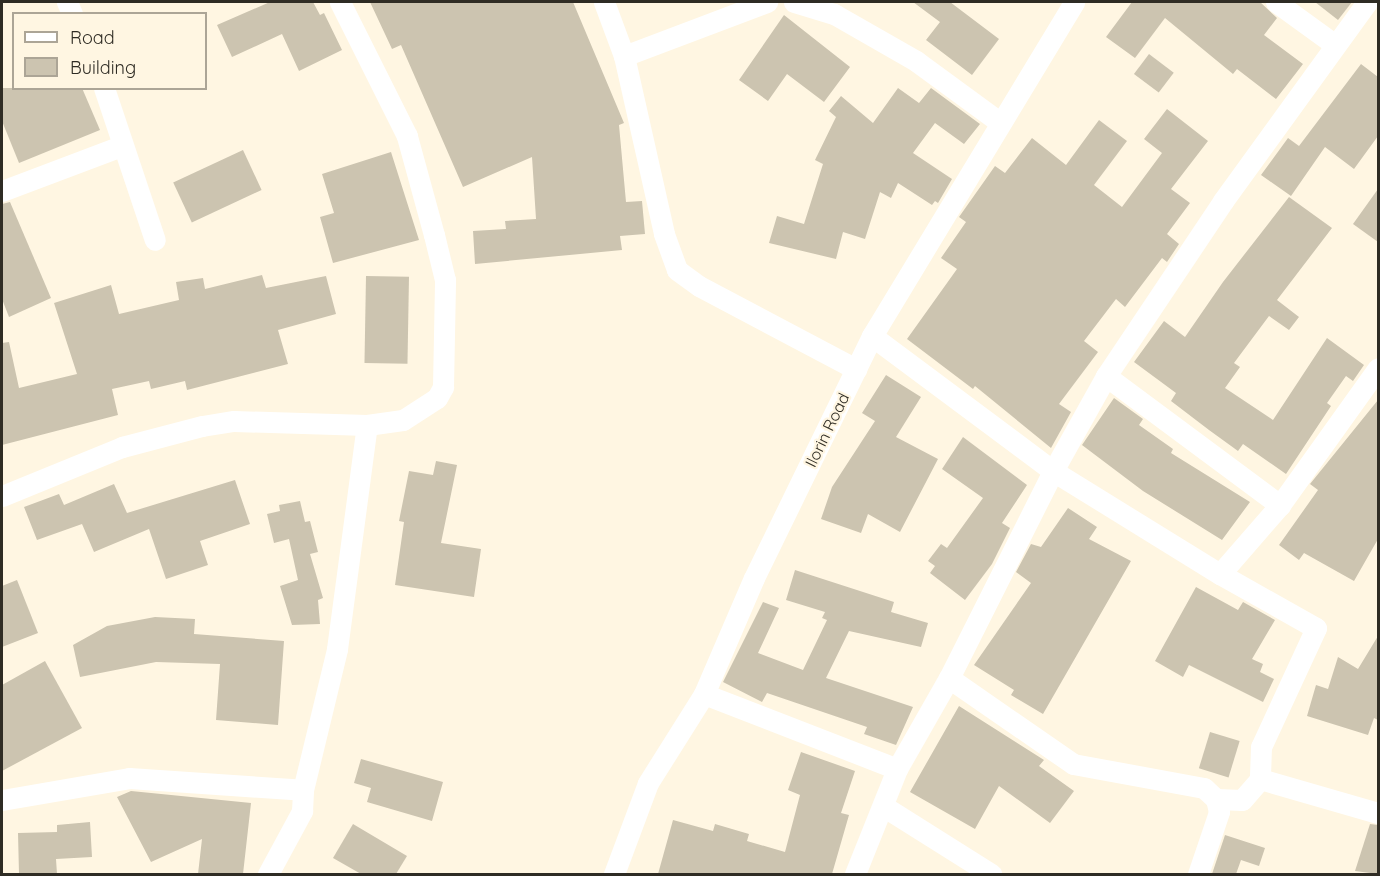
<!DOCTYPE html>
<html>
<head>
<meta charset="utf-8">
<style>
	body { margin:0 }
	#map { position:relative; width:1380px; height:876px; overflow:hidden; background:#fff6e2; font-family:Quicksand,sans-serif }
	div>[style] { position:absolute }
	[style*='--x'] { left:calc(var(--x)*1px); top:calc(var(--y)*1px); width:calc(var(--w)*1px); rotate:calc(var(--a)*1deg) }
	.building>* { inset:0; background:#ccc4b0; transform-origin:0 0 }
	.minor>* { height:21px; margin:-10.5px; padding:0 10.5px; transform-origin:10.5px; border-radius:10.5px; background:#fff }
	span { translate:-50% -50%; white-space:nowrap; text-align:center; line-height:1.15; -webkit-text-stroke:4.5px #fff6e2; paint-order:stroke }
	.street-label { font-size:16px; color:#2f2c24 }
	.frame { position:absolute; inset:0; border:3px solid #2f2c24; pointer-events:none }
	.legend { position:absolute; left:12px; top:12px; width:195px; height:78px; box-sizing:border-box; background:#fff6e2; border:2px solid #aca596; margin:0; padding:8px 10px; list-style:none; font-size:18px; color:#2f2c24 }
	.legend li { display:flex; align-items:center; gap:12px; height:30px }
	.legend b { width:30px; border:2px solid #aca596 }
</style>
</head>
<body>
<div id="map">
	<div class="building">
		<div style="clip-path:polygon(270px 2px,313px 2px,320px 15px,324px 13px,342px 50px,299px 71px,282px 34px,232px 57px,217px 25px)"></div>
		<div style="clip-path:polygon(370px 2px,573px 2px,624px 123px,619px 125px,626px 202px,642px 201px,645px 234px,620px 236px,622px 250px,475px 264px,473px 231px,506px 229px,505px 221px,536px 219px,532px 157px,463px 187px,401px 45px,392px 49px)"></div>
		<div style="clip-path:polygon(913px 2px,950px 2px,999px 39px,972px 75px,926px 40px,940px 22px)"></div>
		<div style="clip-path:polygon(1132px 2px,1260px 2px,1277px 18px,1264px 35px,1303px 64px,1276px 99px,1237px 69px,1233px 74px,1165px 18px,1135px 58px,1106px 37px)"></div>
		<div style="clip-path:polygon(1315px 2px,1352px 2px,1338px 20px)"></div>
		<div style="clip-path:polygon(784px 15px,850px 67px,824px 102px,787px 74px,768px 101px,739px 80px)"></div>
		<div style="left:1149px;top:54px;width:31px;height:25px;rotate:37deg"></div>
		<div style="clip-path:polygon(1361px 64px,1378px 77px,1378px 136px,1354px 169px,1325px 147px,1291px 196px,1261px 175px,1288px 138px,1299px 146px)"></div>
		<div style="clip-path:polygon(2px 88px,82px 88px,100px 130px,19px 163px,2px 121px)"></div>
		<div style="clip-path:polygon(898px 88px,919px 103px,931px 88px,980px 124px,964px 144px,935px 123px,913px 153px,952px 179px,938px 203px,935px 201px,932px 205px,898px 183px,891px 198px,880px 192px,865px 239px,843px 232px,836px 259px,769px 243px,777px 216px,804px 224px,823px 164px,815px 160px,836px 117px,829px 111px,841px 96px,873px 123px)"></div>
		<div style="clip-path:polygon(1167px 109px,1208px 141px,1171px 189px,1190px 203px,1167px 234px,1179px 244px,1167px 262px,1162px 258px,1125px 307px,1116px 299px,1084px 341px,1098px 352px,1059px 404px,1071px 412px,1051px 448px,975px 386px,973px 389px,907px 339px,957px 269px,941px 258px,966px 222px,959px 217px,995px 166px,1005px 173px,1032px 138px,1066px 165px,1099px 120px,1127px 141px,1094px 185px,1122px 207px,1162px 153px,1144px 139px)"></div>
		<div style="left:243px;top:150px;width:44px;height:77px;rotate:65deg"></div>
		<div style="clip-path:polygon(391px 152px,419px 240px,333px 263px,320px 217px,334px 213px,322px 174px)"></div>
		<div style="clip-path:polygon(1378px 189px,1378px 242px,1353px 224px)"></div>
		<div style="clip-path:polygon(1289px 197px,1332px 228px,1277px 300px,1299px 317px,1289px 330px,1269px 316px,1234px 363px,1240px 367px,1225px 388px,1273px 420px,1327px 338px,1364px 365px,1353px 381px,1346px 376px,1327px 403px,1331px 406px,1286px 474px,1243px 444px,1238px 451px,1209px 430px,1171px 401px,1176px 393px,1134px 362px,1164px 321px,1185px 337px,1223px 282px)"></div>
		<div style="clip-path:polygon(10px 202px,51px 298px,9px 317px,2px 299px,2px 204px)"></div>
		<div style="clip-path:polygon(262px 275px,266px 288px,326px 276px,336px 314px,278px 330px,288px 364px,187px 390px,185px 381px,151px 389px,149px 381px,112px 389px,118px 415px,2px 445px,2px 343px,9px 342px,19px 388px,77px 374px,54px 303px,111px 285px,119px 314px,179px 300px,176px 282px,203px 278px,205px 289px)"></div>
		<div style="left:366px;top:276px;width:43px;height:87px;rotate:1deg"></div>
		<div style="clip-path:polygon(886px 375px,921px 397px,896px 437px,938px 459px,900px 532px,868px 514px,861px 533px,821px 519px,832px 487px,875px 421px,862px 413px)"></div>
		<div style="clip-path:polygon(1114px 398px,1143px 419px,1139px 425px,1173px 449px,1171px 453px,1250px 502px,1222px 540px,1143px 491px,1082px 445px)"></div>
		<div style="clip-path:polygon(1378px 400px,1378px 539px,1354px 581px,1304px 553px,1299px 560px,1279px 545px,1318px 490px,1310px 484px)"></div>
		<div style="clip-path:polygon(963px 437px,1027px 485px,1002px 523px,1010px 528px,992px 564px,965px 600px,930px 573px,935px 566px,928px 561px,941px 544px,947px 548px,983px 498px,942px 469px)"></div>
		<div style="clip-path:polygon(436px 461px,457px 465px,441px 543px,481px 549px,474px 597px,395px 585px,404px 522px,399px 521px,409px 471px,433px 475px)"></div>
		<div style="clip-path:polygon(235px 480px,250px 524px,200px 541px,208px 565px,166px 579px,149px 529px,94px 552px,82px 524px,37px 540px,24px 507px,59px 494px,64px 505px,114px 484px,127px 513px)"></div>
		<div style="clip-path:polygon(300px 501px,305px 522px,310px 521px,318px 552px,310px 554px,323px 598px,318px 600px,320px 624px,292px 625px,280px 586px,298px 580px,289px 539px,274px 543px,267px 514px,280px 511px,279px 505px)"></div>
		<div style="clip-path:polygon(1068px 508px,1097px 527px,1089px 539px,1131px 561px,1043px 714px,1011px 695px,1014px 690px,974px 665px,1031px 583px,1016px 572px,1031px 544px,1041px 547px)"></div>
		<div style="clip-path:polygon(795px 570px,894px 602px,891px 612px,928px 623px,921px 647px,849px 631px,826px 678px,913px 707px,896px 745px,864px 734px,867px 727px,767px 693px,762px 702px,723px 682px,763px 602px,779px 608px,758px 653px,803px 670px,827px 620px,822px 618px,825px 612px,786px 600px)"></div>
		<div style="clip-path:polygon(17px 580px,38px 633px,2px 647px,2px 586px)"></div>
		<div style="clip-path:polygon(1196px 587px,1238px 610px,1243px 602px,1275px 620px,1252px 659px,1263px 664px,1260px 672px,1274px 679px,1263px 702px,1189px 665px,1183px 677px,1155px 661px)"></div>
		<div style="clip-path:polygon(155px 617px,195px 619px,194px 634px,284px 641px,278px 725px,216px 720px,220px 664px,156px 662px,80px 677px,73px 645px,107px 626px)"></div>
		<div style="clip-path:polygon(1378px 636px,1378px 720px,1374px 718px,1368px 735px,1307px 716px,1316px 685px,1328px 689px,1338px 657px,1358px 669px)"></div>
		<div style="clip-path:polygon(45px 661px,82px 728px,2px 771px,2px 685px)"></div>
		<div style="clip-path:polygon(959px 706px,1044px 760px,1039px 766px,1074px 791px,1050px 823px,999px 786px,975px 829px,910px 792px)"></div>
		<div style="left:1210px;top:732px;width:31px;height:38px;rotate:17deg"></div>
		<div style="clip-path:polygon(801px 752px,855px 771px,841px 813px,849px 815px,832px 874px,658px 874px,673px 820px,713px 831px,715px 824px,749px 834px,747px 841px,785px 852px,800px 795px,788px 790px)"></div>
		<div style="clip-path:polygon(361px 759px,443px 782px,432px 821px,367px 802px,371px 788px,354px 783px)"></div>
		<div style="clip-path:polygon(131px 791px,251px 803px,243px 874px,198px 874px,202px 839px,151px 862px,117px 797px)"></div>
		<div style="clip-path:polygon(90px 822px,92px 857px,56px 859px,57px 874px,19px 874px,18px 833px,57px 832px,57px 825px)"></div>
		<div style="clip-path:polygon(353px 824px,407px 856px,396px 874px,361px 874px,333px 858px)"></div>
		<div style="clip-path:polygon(1370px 824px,1378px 825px,1378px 874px,1355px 871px)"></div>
		<div style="clip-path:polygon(1225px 835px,1265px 848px,1259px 866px,1241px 860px,1236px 874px,1212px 874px)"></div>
	</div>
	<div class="minor">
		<div style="--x:67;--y:2;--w:13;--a:67"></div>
		<div style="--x:604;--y:2;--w:58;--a:69.7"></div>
		<div style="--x:624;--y:56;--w:182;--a:77.3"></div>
		<div style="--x:664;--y:234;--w:38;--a:70"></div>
		<div style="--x:677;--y:270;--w:27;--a:36"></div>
		<div style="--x:699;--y:286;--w:178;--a:27.9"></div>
		<div style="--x:794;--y:2;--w:42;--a:16.7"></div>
		<div style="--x:834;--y:14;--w:95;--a:29.8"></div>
		<div style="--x:916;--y:61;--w:102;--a:36.2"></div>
		<div style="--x:1276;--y:2;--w:72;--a:35.9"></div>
		<div style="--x:624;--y:56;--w:153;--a:-20.7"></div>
		<div style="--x:104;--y:88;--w:160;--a:71.5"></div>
		<div style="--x:2;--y:191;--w:127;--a:-20.7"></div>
		<div style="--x:872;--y:336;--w:226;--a:36.7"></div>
		<div style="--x:1053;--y:471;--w:196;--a:31.7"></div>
		<div style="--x:1220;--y:574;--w:110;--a:29.4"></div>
		<div style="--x:1316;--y:628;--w:131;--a:114.8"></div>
		<div style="--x:1261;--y:747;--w:32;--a:92"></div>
		<div style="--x:1106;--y:376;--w:217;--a:36.6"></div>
		<div style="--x:2;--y:496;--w:130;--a:-22.2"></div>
		<div style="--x:122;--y:447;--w:83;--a:-14.7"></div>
		<div style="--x:202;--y:426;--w:32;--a:-9"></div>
		<div style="--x:234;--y:421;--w:133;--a:1.7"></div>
		<div style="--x:367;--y:425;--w:36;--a:-8"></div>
		<div style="--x:403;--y:420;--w:40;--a:-32.9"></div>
		<div style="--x:437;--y:398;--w:13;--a:-61"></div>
		<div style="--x:443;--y:387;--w:107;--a:-88.9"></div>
		<div style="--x:445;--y:280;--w:46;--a:-103.7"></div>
		<div style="--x:434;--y:235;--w:103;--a:-105.3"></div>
		<div style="--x:407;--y:136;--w:150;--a:-116.6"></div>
		<div style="--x:1220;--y:574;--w:91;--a:-49"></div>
		<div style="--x:1280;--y:505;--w:168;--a:-54.4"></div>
		<div style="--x:949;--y:678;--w:151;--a:34.7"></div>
		<div style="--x:1073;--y:764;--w:133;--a:10.4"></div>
		<div style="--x:1204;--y:788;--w:16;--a:43"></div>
		<div style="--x:1216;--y:799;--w:13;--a:77"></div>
		<div style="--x:1219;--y:812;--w:65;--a:108.7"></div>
		<div style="--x:704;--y:694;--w:207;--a:21.2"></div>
		<div style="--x:1216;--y:799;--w:26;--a:2"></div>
		<div style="--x:1242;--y:800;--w:28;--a:-49"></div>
		<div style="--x:1260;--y:779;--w:123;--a:16.1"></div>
		<div style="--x:2;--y:800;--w:129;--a:-9.8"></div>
		<div style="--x:129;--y:778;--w:174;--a:3.9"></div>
		<div style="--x:883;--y:806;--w:128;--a:32.2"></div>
		<div style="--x:268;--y:874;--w:72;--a:-61.6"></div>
		<div style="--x:302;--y:811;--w:21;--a:-87"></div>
		<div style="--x:303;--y:790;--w:145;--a:-76.4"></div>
		<div style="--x:337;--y:649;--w:226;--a:-82.4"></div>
		<div style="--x:614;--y:874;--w:97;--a:-69.5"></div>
		<div style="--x:648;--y:783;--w:105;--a:-57.8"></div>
		<div style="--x:704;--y:694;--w:126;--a:-66.7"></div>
		<div style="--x:754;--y:578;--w:269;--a:-64"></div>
		<div style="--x:872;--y:336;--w:390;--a:-58.8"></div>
		<div style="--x:855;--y:874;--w:113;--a:-68.2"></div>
		<div style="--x:897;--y:769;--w:105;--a:-60.3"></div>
		<div style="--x:949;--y:678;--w:232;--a:-63.3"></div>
		<div style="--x:1053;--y:471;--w:109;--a:-60.8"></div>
		<div style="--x:1106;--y:376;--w:211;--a:-56.2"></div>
		<div style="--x:1223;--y:201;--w:246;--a:-54.1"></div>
	</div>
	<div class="street-label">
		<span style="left:827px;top:430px;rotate:-64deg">Ilorin Road</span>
	</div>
	<div class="frame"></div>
	<ul class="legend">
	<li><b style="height:8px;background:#fff"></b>Road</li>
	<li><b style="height:16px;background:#ccc4b0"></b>Building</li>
	</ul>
</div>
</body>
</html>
